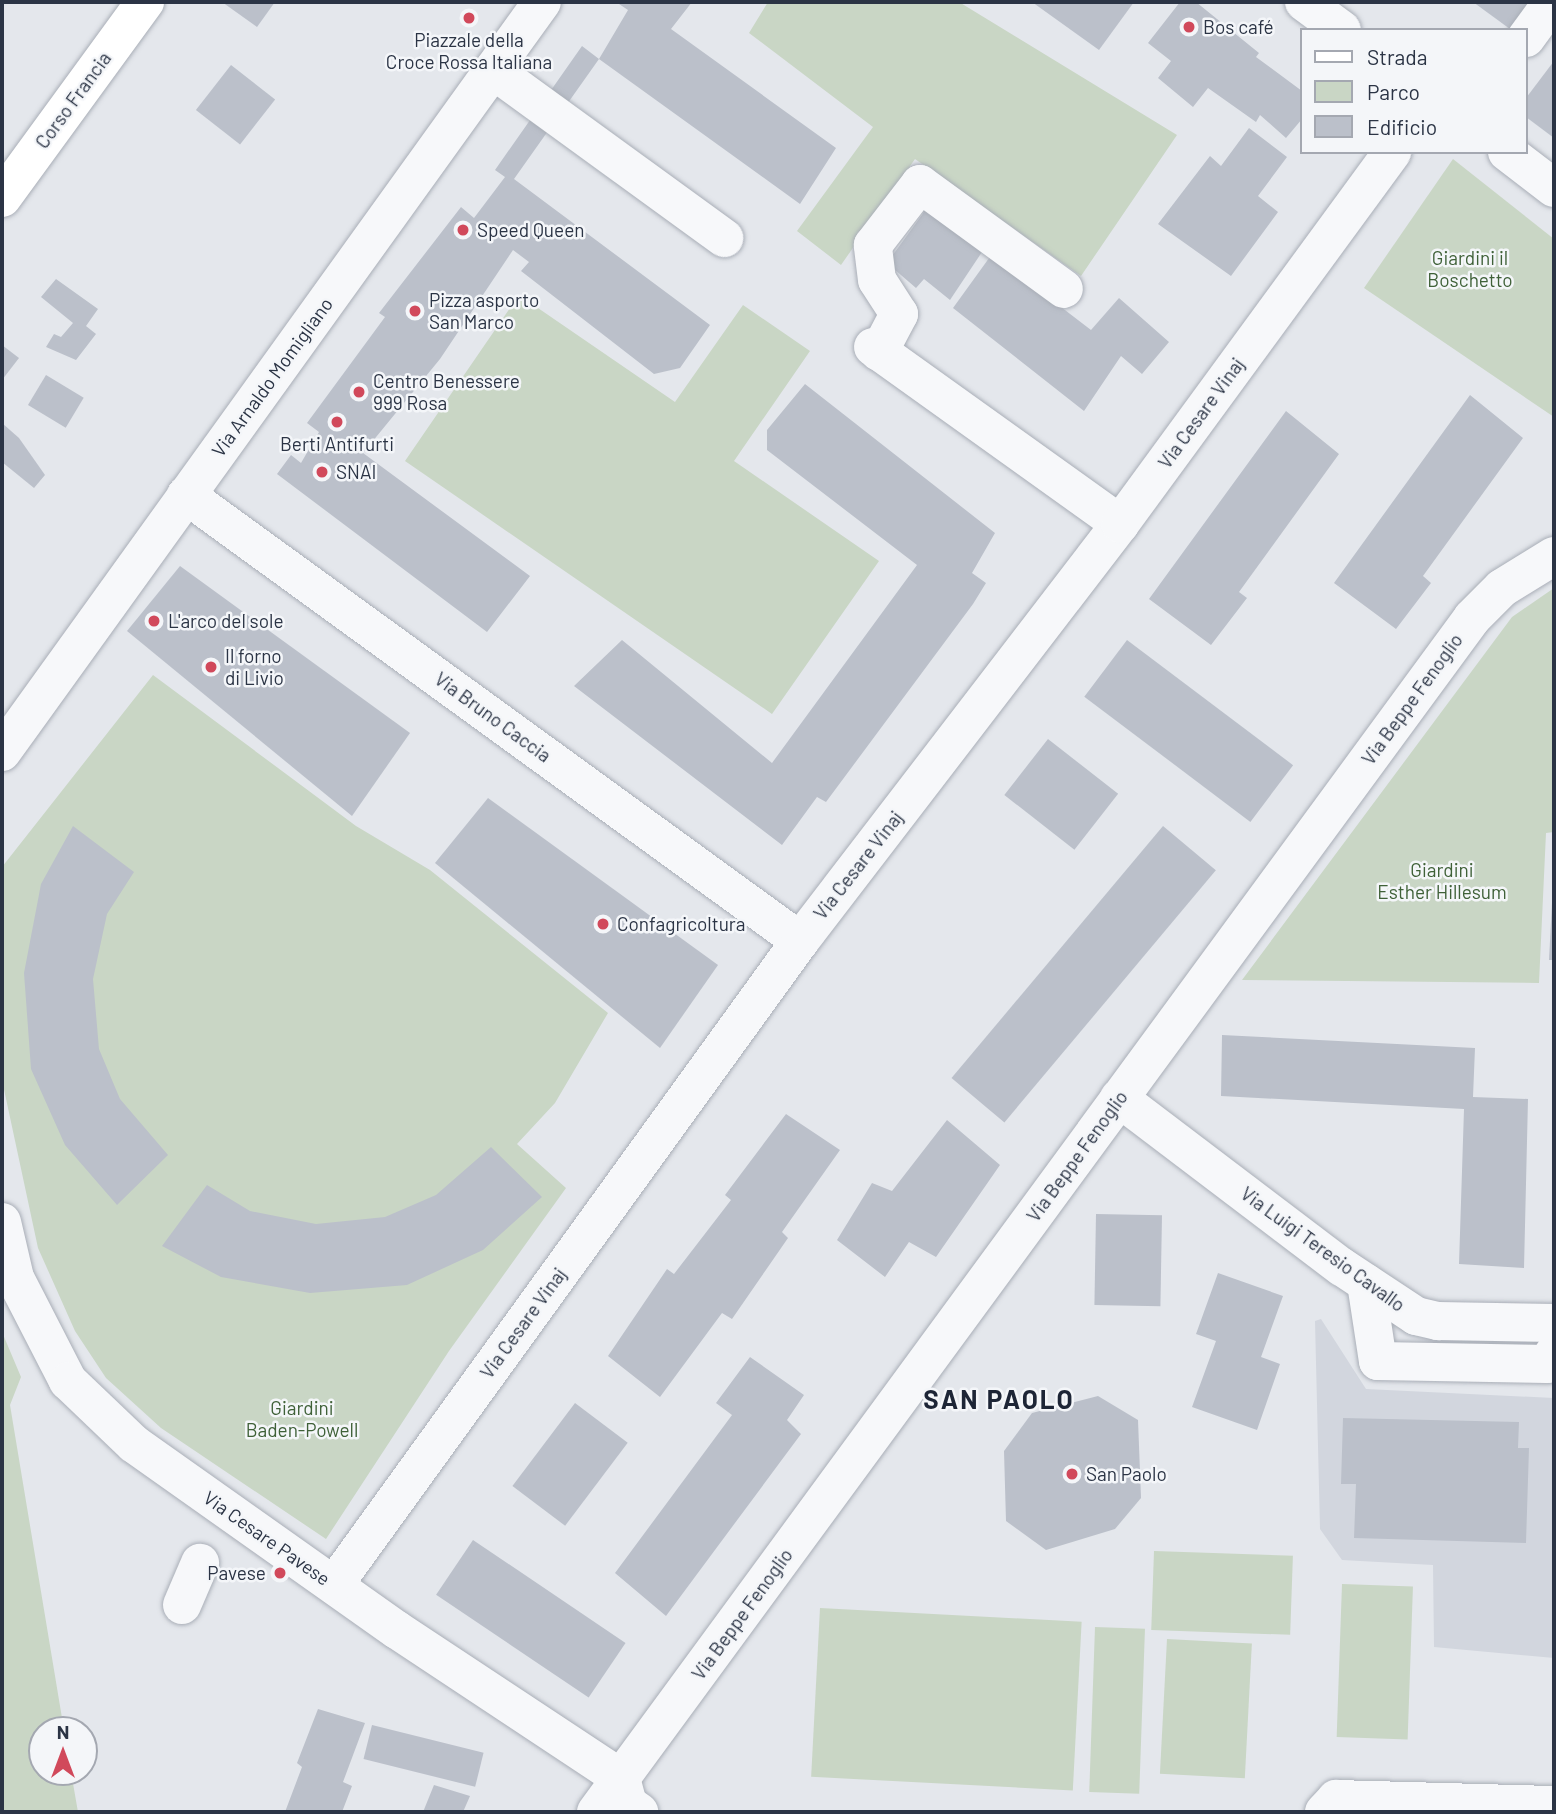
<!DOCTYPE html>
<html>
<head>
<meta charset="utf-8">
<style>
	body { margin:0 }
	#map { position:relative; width:1556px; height:1814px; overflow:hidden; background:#e4e7ec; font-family:Barlow,sans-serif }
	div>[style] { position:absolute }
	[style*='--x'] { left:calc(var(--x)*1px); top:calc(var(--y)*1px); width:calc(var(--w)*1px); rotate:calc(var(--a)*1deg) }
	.built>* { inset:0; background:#d2d6de }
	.green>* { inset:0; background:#c9d6c5; transform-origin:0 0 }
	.building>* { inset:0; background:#bbc0ca; transform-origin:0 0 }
	.roads { filter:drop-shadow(0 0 2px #a9aeb7) drop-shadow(0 0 2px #a9aeb7) }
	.minor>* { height:38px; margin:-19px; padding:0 19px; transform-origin:19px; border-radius:19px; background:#f7f8fa }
	.major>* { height:38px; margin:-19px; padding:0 19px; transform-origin:19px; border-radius:19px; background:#fff }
	.dots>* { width:19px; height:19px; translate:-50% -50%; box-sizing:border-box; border:4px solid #f4f6f9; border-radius:50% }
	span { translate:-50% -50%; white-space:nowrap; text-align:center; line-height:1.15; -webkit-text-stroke:5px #f4f6f9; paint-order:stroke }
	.poi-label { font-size:19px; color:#2b3445 }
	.left { translate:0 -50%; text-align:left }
	.right { translate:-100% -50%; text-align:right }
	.street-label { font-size:19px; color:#2b3445 }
	.park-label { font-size:19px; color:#3f6138 }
	.district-label { font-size:26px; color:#1d2536; font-weight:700; letter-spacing:2px }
	.frame { position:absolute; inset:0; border:4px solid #2b3445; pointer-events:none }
	.legend { position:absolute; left:1300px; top:28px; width:228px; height:126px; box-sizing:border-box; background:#f4f6f9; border:2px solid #a4a8b1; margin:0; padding:9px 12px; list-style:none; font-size:21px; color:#2b3445 }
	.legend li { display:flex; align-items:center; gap:14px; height:35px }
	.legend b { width:35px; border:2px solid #a4a8b1 }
	.north { position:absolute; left:28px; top:1716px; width:70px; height:70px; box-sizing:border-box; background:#f4f6f9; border:2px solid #a4a8b1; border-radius:50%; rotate:0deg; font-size:19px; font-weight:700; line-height:28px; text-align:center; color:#2b3445 }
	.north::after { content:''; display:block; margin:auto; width:24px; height:32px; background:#d1495b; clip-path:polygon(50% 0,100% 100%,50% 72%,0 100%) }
</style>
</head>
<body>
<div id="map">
	<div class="built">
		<div style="clip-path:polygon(1321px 1319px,1366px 1389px,1554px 1398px,1554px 1658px,1434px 1647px,1433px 1565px,1342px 1560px,1320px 1529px,1315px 1321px)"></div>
	</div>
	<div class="green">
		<div style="clip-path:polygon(768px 2px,959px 2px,1177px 135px,1081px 276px,915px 159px,841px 265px,797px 231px,873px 127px,749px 33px)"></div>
		<div style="clip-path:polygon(1453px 159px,1554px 239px,1554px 417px,1364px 288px)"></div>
		<div style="clip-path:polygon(519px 295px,675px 402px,743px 305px,810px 351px,734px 461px,879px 561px,772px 714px,405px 461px)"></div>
		<div style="clip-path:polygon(1554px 588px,1554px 832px,1546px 833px,1539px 983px,1242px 980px,1512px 617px)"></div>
		<div style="clip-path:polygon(153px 675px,356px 826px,430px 870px,608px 1013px,555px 1103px,517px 1144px,566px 1188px,449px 1351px,326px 1539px,161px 1428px,106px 1378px,75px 1331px,38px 1248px,2px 1080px,2px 867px)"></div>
		<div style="clip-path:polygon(2px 1332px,21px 1377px,10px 1405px,64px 1730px,42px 1730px,42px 1772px,71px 1772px,78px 1812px,2px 1812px)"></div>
		<div style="left:1154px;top:1551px;width:139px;height:79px;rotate:2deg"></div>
		<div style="left:1342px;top:1584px;width:71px;height:153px;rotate:2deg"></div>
		<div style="left:820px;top:1608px;width:262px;height:169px;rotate:3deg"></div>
		<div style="left:1095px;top:1627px;width:50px;height:165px;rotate:2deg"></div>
		<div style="left:1167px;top:1639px;width:85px;height:135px;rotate:3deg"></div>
	</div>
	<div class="building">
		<div style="clip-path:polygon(222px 2px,275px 2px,257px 27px)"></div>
		<div style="clip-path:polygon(616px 2px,692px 2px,671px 29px,836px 148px,800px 204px,599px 59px,628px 10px)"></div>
		<div style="clip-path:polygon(1032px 2px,1134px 2px,1099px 50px)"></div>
		<div style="clip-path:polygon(1180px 2px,1196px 2px,1259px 53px,1256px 57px,1302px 91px,1302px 119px,1286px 138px,1260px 115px,1256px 122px,1208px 88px,1193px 107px,1158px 78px,1171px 61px,1148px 43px)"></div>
		<div style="clip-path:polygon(1473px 2px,1530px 2px,1510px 29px)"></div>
		<div style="clip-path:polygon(582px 46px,599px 59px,514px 179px,710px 325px,680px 368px,654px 374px,521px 271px,529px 262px,513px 250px,440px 359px,363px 453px,530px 576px,487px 632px,277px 474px,291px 455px,301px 463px,319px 432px,307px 423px,385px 317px,379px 313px,461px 207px,474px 218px,505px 177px,495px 170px)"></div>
		<div style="clip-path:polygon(1554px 61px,1554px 138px,1526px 117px,1526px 98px)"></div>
		<div style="left:231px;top:65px;width:56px;height:57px;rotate:38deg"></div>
		<div style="clip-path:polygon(1249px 128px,1287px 157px,1258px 196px,1278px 212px,1231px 276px,1158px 224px,1210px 156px,1221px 166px)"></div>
		<div style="clip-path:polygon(927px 208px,984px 249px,950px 300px,924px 279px,916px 288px,887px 263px)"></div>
		<div style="clip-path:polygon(992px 254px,1091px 330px,1119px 298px,1169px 342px,1142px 374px,1121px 356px,1084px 411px,953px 308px)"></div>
		<div style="clip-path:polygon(56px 279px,98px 309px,86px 326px,96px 334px,76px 360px,46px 347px,54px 334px,61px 337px,73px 323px,41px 297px)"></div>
		<div style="clip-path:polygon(2px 345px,19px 358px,2px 380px)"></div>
		<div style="left:46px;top:375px;width:44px;height:35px;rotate:31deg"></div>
		<div style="clip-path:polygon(805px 384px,995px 533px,972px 573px,986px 583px,973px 604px,826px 802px,817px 797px,782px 845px,574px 686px,622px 640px,772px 763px,917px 565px,767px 450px,767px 430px)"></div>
		<div style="clip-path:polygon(1470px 395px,1523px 438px,1423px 576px,1431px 583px,1396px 629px,1334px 583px)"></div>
		<div style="clip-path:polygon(1286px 411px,1339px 454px,1239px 592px,1247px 598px,1211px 645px,1149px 599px)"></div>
		<div style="clip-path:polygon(2px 423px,19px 438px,45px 475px,34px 488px,2px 462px)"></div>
		<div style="clip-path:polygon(180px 566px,410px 733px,352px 816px,127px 631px)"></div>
		<div style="left:1127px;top:640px;width:208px;height:71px;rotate:37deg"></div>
		<div style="left:1048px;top:739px;width:89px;height:71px;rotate:38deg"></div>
		<div style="clip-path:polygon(488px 798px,718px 965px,660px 1048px,435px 863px)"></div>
		<div style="clip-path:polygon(73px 826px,134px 872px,107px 914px,93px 979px,99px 1049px,120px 1099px,168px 1155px,117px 1205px,65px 1145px,31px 1069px,24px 973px,41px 884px)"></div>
		<div style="left:1163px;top:826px;width:69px;height:329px;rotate:40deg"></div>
		<div style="clip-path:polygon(1552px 903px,1554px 903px,1554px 960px,1549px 960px)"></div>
		<div style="clip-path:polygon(1222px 1035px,1475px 1048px,1473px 1097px,1528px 1099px,1524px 1268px,1459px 1264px,1464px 1109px,1221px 1096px)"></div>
		<div style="clip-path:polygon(786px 1114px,840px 1150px,782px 1232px,788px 1238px,732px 1319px,722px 1313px,660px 1397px,608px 1356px,667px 1269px,674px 1274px,731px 1200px,725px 1195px)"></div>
		<div style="clip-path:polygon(947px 1120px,1000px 1165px,936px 1257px,909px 1242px,885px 1277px,837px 1240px,872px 1183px,892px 1191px)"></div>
		<div style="clip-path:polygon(491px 1147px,542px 1197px,483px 1250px,407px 1285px,310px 1293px,221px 1277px,162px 1246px,207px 1185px,250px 1211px,316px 1224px,385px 1217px,436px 1195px)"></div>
		<div style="left:1096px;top:1214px;width:66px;height:91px;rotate:1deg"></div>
		<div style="clip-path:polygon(1218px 1273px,1283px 1296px,1261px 1357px,1280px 1364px,1257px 1430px,1192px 1407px,1216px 1341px,1196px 1334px)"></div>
		<div style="clip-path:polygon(750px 1357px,804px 1395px,787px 1420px,801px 1434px,666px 1616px,615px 1573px,732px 1415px,716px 1403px)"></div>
		<div style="clip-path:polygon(1098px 1396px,1138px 1420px,1141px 1498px,1115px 1529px,1046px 1550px,1006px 1521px,1004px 1451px,1032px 1413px)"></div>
		<div style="left:575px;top:1403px;width:66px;height:104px;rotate:37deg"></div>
		<div style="clip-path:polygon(1343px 1418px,1519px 1422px,1518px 1448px,1529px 1448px,1526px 1543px,1354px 1538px,1356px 1484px,1341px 1484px)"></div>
		<div style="left:473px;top:1540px;width:184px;height:66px;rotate:34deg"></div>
		<div style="clip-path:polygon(318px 1709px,365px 1723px,343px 1782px,352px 1786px,342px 1812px,285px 1812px,302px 1767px,297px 1763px)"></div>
		<div style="left:372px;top:1725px;width:115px;height:35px;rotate:14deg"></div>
		<div style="clip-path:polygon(434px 1785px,470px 1796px,463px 1812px,423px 1812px)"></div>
	</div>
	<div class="roads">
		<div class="minor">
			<div style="--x:1304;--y:2;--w:47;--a:36.4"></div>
			<div style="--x:1526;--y:38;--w:37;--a:-54"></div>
			<div style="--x:1548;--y:8;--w:8;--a:40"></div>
			<div style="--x:493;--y:70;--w:286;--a:36"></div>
			<div style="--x:1507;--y:152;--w:59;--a:37.5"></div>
			<div style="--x:873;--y:347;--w:304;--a:35.6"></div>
			<div style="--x:879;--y:352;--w:43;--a:-62.2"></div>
			<div style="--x:899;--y:314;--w:40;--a:-122.9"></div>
			<div style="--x:877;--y:280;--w:35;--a:-97"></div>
			<div style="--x:873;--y:245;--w:77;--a:-52.4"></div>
			<div style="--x:920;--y:184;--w:178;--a:36.1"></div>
			<div style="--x:186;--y:495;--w:759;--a:35.99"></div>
			<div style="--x:2;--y:752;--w:924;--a:-54.25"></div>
			<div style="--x:1119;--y:1098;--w:280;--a:37.2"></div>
			<div style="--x:1342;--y:1267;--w:89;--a:33.5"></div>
			<div style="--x:1416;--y:1316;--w:23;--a:13"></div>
			<div style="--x:1438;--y:1321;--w:116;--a:1"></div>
			<div style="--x:2;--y:1222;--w:57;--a:76.9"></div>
			<div style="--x:15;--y:1278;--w:116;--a:62.8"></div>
			<div style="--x:68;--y:1381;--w:91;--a:43.7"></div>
			<div style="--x:134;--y:1444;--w:322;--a:35.3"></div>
			<div style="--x:397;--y:1630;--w:268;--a:33.5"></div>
			<div style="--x:1366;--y:1283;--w:79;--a:81.3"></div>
			<div style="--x:1378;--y:1361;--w:169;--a:1"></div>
			<div style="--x:1547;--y:1364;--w:13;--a:-58"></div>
			<div style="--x:334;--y:1585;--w:795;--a:-54.11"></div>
			<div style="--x:800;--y:941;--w:526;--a:-52.5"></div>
			<div style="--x:1120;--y:524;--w:461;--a:-53.8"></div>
			<div style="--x:182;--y:1605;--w:46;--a:-66.8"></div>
			<div style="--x:621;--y:1778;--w:27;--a:75"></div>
			<div style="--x:628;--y:1804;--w:14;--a:36"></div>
			<div style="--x:596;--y:1812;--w:1481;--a:-53.73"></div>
			<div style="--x:1472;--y:618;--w:42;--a:-45"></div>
			<div style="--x:1502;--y:588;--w:61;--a:-31.6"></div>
			<div style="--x:1324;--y:1812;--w:18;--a:-47"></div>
			<div style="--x:1336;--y:1799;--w:218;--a:1.6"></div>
		</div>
		<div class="major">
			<div style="--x:2;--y:198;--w:243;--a:-53.9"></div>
		</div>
	</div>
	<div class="dots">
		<div style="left:469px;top:18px;background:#d1495b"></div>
		<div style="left:1189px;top:27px;background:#d1495b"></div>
		<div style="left:463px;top:230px;background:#d1495b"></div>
		<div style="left:415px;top:311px;background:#d1495b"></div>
		<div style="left:359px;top:392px;background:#d1495b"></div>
		<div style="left:337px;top:422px;background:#d1495b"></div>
		<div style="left:322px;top:472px;background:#d1495b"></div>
		<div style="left:154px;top:621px;background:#d1495b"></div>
		<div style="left:211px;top:667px;background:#d1495b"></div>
		<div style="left:603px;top:924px;background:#d1495b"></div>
		<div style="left:1072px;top:1474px;background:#d1495b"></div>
		<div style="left:280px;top:1573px;background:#d1495b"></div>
	</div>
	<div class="poi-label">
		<span class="left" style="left:1203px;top:27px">Bos café</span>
		<span style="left:469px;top:51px">Piazzale della<br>Croce Rossa Italiana</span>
		<span class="left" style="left:477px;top:230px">Speed Queen</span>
		<span class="left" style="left:429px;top:311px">Pizza asporto<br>San Marco</span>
		<span class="left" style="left:373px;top:392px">Centro Benessere<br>999 Rosa</span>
		<span style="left:337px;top:444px">Berti Antifurti</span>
		<span class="left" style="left:336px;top:472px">SNAI</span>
		<span class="left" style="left:168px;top:621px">L'arco del sole</span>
		<span class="left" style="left:225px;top:667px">Il forno<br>di Livio</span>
		<span class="left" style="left:617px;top:924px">Confagricoltura</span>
		<span class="left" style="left:1086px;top:1474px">San Paolo</span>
		<span class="right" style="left:266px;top:1573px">Pavese</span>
	</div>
	<div class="street-label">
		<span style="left:73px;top:100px;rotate:-54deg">Corso Francia</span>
		<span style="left:272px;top:377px;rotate:-54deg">Via Arnaldo Momigliano</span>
		<span style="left:1201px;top:413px;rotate:-54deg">Via Cesare Vinaj</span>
		<span style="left:1412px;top:699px;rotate:-54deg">Via Beppe Fenoglio</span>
		<span style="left:493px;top:717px;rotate:36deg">Via Bruno Caccia</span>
		<span style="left:858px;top:865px;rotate:-52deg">Via Cesare Vinaj</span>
		<span style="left:1077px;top:1156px;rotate:-54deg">Via Beppe Fenoglio</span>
		<span style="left:1323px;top:1249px;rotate:36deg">Via Luigi Teresio Cavallo</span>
		<span style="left:523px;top:1323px;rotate:-54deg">Via Cesare Vinaj</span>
		<span style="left:267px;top:1538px;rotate:35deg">Via Cesare Pavese</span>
		<span style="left:742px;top:1614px;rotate:-54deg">Via Beppe Fenoglio</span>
	</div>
	<div class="park-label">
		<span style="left:1470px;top:269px">Giardini il<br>Boschetto</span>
		<span style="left:1442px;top:881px">Giardini<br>Esther Hillesum</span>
		<span style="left:302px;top:1419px">Giardini<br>Baden-Powell</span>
	</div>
	<div class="district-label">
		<span style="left:999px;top:1399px">SAN PAOLO</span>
	</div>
	<div class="frame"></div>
	<ul class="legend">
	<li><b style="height:9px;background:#fff"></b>Strada</li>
	<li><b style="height:19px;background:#c9d6c5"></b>Parco</li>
	<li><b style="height:19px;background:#bbc0ca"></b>Edificio</li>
	</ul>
	<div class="north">N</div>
</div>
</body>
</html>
